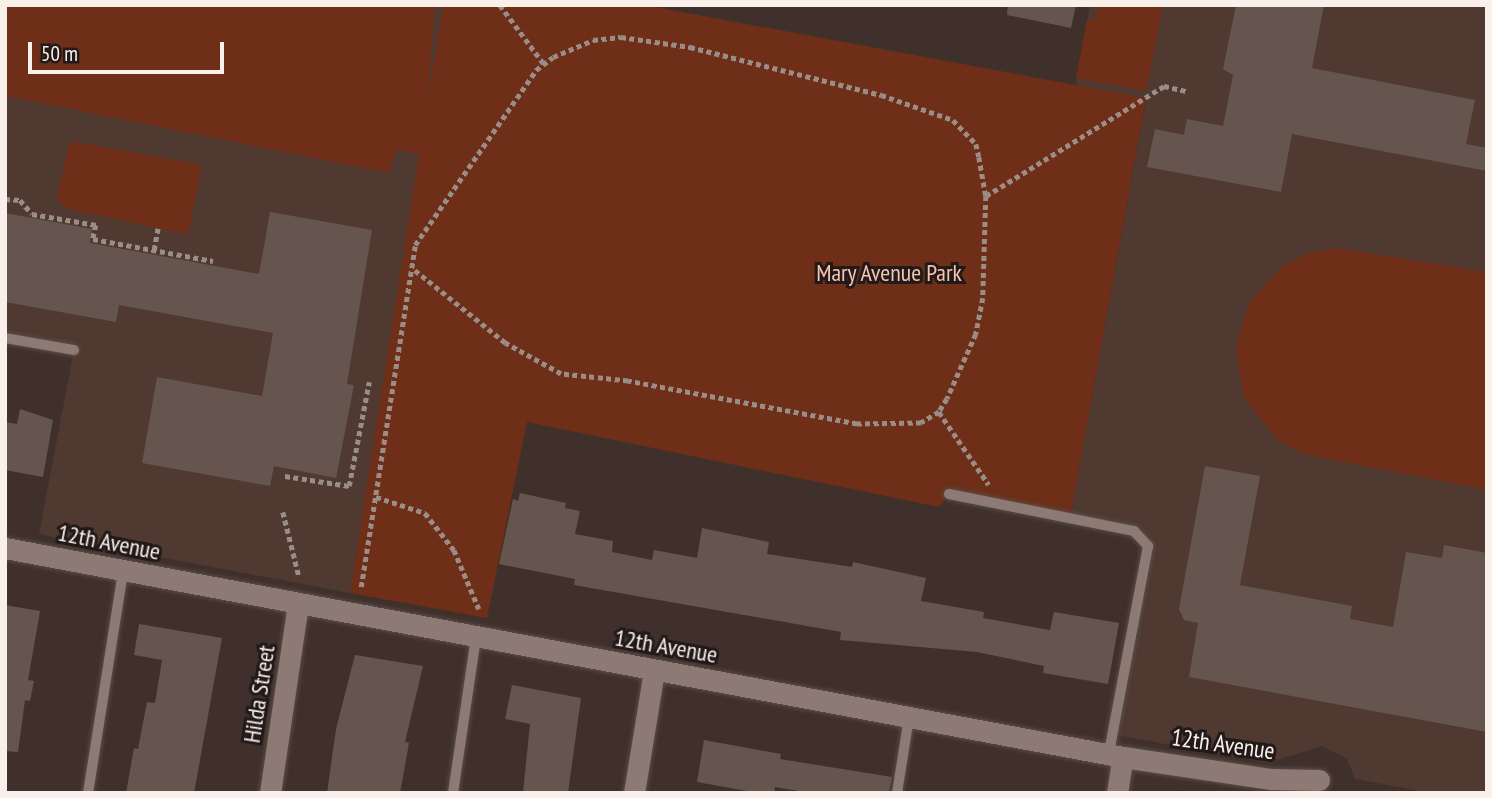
<!DOCTYPE html>
<html>
<head>
<meta charset="utf-8">
<style>
	body { margin:0 }
	#map { position:relative; width:1492px; height:798px; overflow:hidden; background:#40302b; font-family:"PT Sans Narrow",sans-serif }
	div>[style] { position:absolute }
	[style*='--x'] { left:calc(var(--x)*1px); top:calc(var(--y)*1px); width:calc(var(--w)*1px); rotate:calc(var(--a)*1deg) }
	.built>* { inset:0; background:#4f3931 }
	.green>* { inset:0; background:#6e2e17 }
	.building>* { inset:0; background:#66554f }
	.path>* { height:4.5px; margin-top:-2.25px; transform-origin:0; background:repeating-linear-gradient(90deg,#9a8d88 0 5px,transparent 0 8.5px) }
	.roads { filter:drop-shadow(0 0 2px #594c47) drop-shadow(0 0 2px #594c47) }
	.lane>* { height:10px; margin:-5px; padding:0 5px; transform-origin:5px; border-radius:5px; background:#8d7a74 }
	.street>* { height:21px; margin:-10.5px; padding:0 10.5px; transform-origin:10.5px; border-radius:10.5px; background:#8d7a74 }
	span { translate:-50% -50%; white-space:nowrap; text-align:center; line-height:1.15; -webkit-text-stroke:6px #211a18; paint-order:stroke }
	.park-label { font-size:24px; color:#f6c4b3 }
	.street-label { font-size:24px; color:#f9efeb }
	.frame { position:absolute; inset:0; border:7px solid #f9efeb; pointer-events:none }
	.scale { position:absolute; left:28px; top:42px; width:196px; height:32px; box-sizing:border-box; border:4px solid #f9efeb; border-top:0; padding-left:9px; font-size:21px; line-height:24px; white-space:nowrap; color:#f9efeb; -webkit-text-stroke:5px #211a18; paint-order:stroke }
</style>
</head>
<body>
<div id="map">
	<div class="built">
		<div style="clip-path:polygon(5px 5px,444px 5px,350px 593px,39px 534px,74px 350px,5px 338px)"></div>
		<div style="clip-path:polygon(1090px 5px,1487px 5px,1487px 793px,1431px 793px,1355px 779px,1347px 759px,1322px 746px,1268px 763px,1111px 734px,1145px 541px,1140px 534px,1070px 519px,1146px 99px,1076px 85px)"></div>
	</div>
	<div class="green">
		<div style="clip-path:polygon(5px 5px,435px 5px,428px 96px,443px 5px,644px 5px,1146px 98px,1070px 519px,950px 494px,939px 507px,527px 422px,487px 618px,350px 593px,419px 154px,397px 149px,389px 173px,5px 96px)"></div>
		<div style="clip-path:polygon(1098px 5px,1163px 5px,1146px 91px,1076px 78px,1087px 19px,1095px 20px)"></div>
		<div style="clip-path:polygon(76px 142px,198px 164px,201px 169px,189px 231px,184px 234px,65px 208px,57px 198px,69px 144px)"></div>
		<div style="clip-path:polygon(1338px 248px,1487px 272px,1487px 490px,1304px 454px,1277px 440px,1244px 397px,1236px 347px,1249px 303px,1282px 266px,1308px 253px)"></div>
	</div>
	<div class="building">
		<div style="clip-path:polygon(1008px 5px,1076px 5px,1071px 28px,1007px 15px)"></div>
		<div style="clip-path:polygon(1236px 5px,1324px 5px,1312px 68px,1475px 100px,1466px 144px,1487px 148px,1487px 171px,1292px 134px,1281px 192px,1147px 167px,1155px 129px,1184px 135px,1187px 119px,1223px 126px,1233px 75px,1223px 69px)"></div>
		<div style="clip-path:polygon(270px 212px,372px 230px,347px 384px,354px 385px,336px 478px,274px 466px,270px 486px,142px 463px,157px 377px,262px 396px,273px 333px,119px 305px,116px 322px,5px 302px,5px 213px,92px 229px,90px 243px,259px 274px)"></div>
		<div style="clip-path:polygon(20px 409px,53px 420px,43px 477px,5px 470px,5px 422px,17px 424px)"></div>
		<div style="clip-path:polygon(1205px 466px,1260px 476px,1240px 585px,1352px 606px,1350px 619px,1393px 627px,1406px 552px,1442px 558px,1444px 545px,1487px 553px,1487px 732px,1189px 677px,1198px 623px,1184px 620px,1179px 609px)"></div>
		<div style="clip-path:polygon(520px 493px,566px 503px,565px 508px,580px 511px,575px 534px,613px 541px,612px 552px,652px 560px,654px 550px,697px 558px,702px 528px,769px 542px,767px 554px,852px 567px,853px 562px,926px 578px,921px 601px,984px 612px,983px 618px,1050px 630px,1054px 612px,1119px 623px,1108px 684px,1043px 673px,1044px 666px,977px 652px,840px 640px,841px 632px,574px 585px,575px 579px,499px 564px,513px 499px,518px 501px)"></div>
		<div style="clip-path:polygon(5px 605px,40px 611px,28px 680px,34px 681px,30px 701px,25px 700px,18px 752px,5px 751px)"></div>
		<div style="clip-path:polygon(139px 624px,222px 638px,194px 793px,126px 793px,134px 748px,138px 749px,147px 702px,155px 703px,162px 660px,134px 655px)"></div>
		<div style="clip-path:polygon(355px 655px,423px 666px,405px 742px,409px 743px,400px 793px,327px 793px,336px 729px)"></div>
		<div style="clip-path:polygon(512px 685px,581px 698px,568px 793px,523px 793px,530px 724px,505px 719px)"></div>
		<div style="clip-path:polygon(704px 740px,781px 754px,780px 759px,892px 777px,889px 793px,811px 793px,775px 787px,774px 793px,758px 793px,697px 782px)"></div>
	</div>
	<div class="path">
		<div style="--x:500;--y:5;--w:74;--a:53.3"></div>
		<div style="--x:986;--y:196;--w:209;--a:-31.7"></div>
		<div style="--x:1164;--y:86;--w:23;--a:13"></div>
		<div style="--x:5;--y:199;--w:15;--a:4"></div>
		<div style="--x:20;--y:200;--w:18;--a:49"></div>
		<div style="--x:32;--y:214;--w:65;--a:9.8"></div>
		<div style="--x:96;--y:225;--w:14;--a:102"></div>
		<div style="--x:93;--y:239;--w:122;--a:10.4"></div>
		<div style="--x:154;--y:250;--w:22;--a:-80"></div>
		<div style="--x:939;--y:412;--w:88;--a:55.6"></div>
		<div style="--x:285;--y:476;--w:65;--a:8.9"></div>
		<div style="--x:349;--y:486;--w:106;--a:-79.1"></div>
		<div style="--x:376;--y:497;--w:52;--a:18.1"></div>
		<div style="--x:425;--y:513;--w:47;--a:51.9"></div>
		<div style="--x:454;--y:550;--w:64;--a:67"></div>
		<div style="--x:283;--y:512;--w:66;--a:76"></div>
		<div style="--x:361;--y:587;--w:346;--a:-81"></div>
		<div style="--x:415;--y:245;--w:213;--a:-55.3"></div>
		<div style="--x:536;--y:70;--w:21;--a:-37"></div>
		<div style="--x:553;--y:57;--w:43;--a:-23"></div>
		<div style="--x:593;--y:40;--w:28;--a:-6"></div>
		<div style="--x:621;--y:37;--w:70;--a:8.2"></div>
		<div style="--x:690;--y:47;--w:197;--a:14.1"></div>
		<div style="--x:881;--y:95;--w:76;--a:19.1"></div>
		<div style="--x:953;--y:120;--w:33;--a:46"></div>
		<div style="--x:976;--y:144;--w:13;--a:77"></div>
		<div style="--x:979;--y:157;--w:40;--a:80"></div>
		<div style="--x:986;--y:196;--w:102;--a:91.7"></div>
		<div style="--x:983;--y:298;--w:37;--a:101"></div>
		<div style="--x:976;--y:334;--w:71;--a:114"></div>
		<div style="--x:947;--y:399;--w:15;--a:122"></div>
		<div style="--x:939;--y:412;--w:21;--a:149"></div>
		<div style="--x:921;--y:423;--w:64;--a:179.1"></div>
		<div style="--x:857;--y:424;--w:233;--a:-169.4"></div>
		<div style="--x:628;--y:381;--w:67;--a:-174"></div>
		<div style="--x:561;--y:374;--w:64;--a:-151"></div>
		<div style="--x:505;--y:343;--w:117;--a:-141.3"></div>
	</div>
	<div class="roads">
		<div class="lane">
			<div style="--x:5;--y:338;--w:70;--a:9.9"></div>
			<div style="--x:949;--y:494;--w:189;--a:11.3"></div>
			<div style="--x:1134;--y:531;--w:21;--a:47"></div>
			<div style="--x:1148;--y:546;--w:211;--a:100.7"></div>
			<div style="--x:88;--y:793;--w:225;--a:-81"></div>
			<div style="--x:453;--y:793;--w:158;--a:-81.6"></div>
			<div style="--x:897;--y:793;--w:77;--a:-81"></div>
		</div>
		<div class="street">
			<div style="--x:5;--y:548;--w:1137;--a:10.59"></div>
			<div style="--x:1123;--y:757;--w:150;--a:8.5"></div>
			<div style="--x:1271;--y:779;--w:48;--a:1.2"></div>
			<div style="--x:270;--y:793;--w:191;--a:-81.6"></div>
			<div style="--x:634;--y:793;--w:124;--a:-80.7"></div>
			<div style="--x:1117;--y:793;--w:36;--a:-81"></div>
		</div>
	</div>
	<div class="park-label">
		<span style="left:889px;top:273px">Mary Avenue Park</span>
	</div>
	<div class="street-label">
		<span style="left:109px;top:542px;rotate:11deg">12th Avenue</span>
		<span style="left:666px;top:646px;rotate:10deg">12th Avenue</span>
		<span style="left:259px;top:694px;rotate:-81deg">Hilda Street</span>
		<span style="left:1223px;top:744px;rotate:8deg">12th Avenue</span>
	</div>
	<div class="frame"></div>
	<div class="scale">50 m</div>
</div>
</body>
</html>
